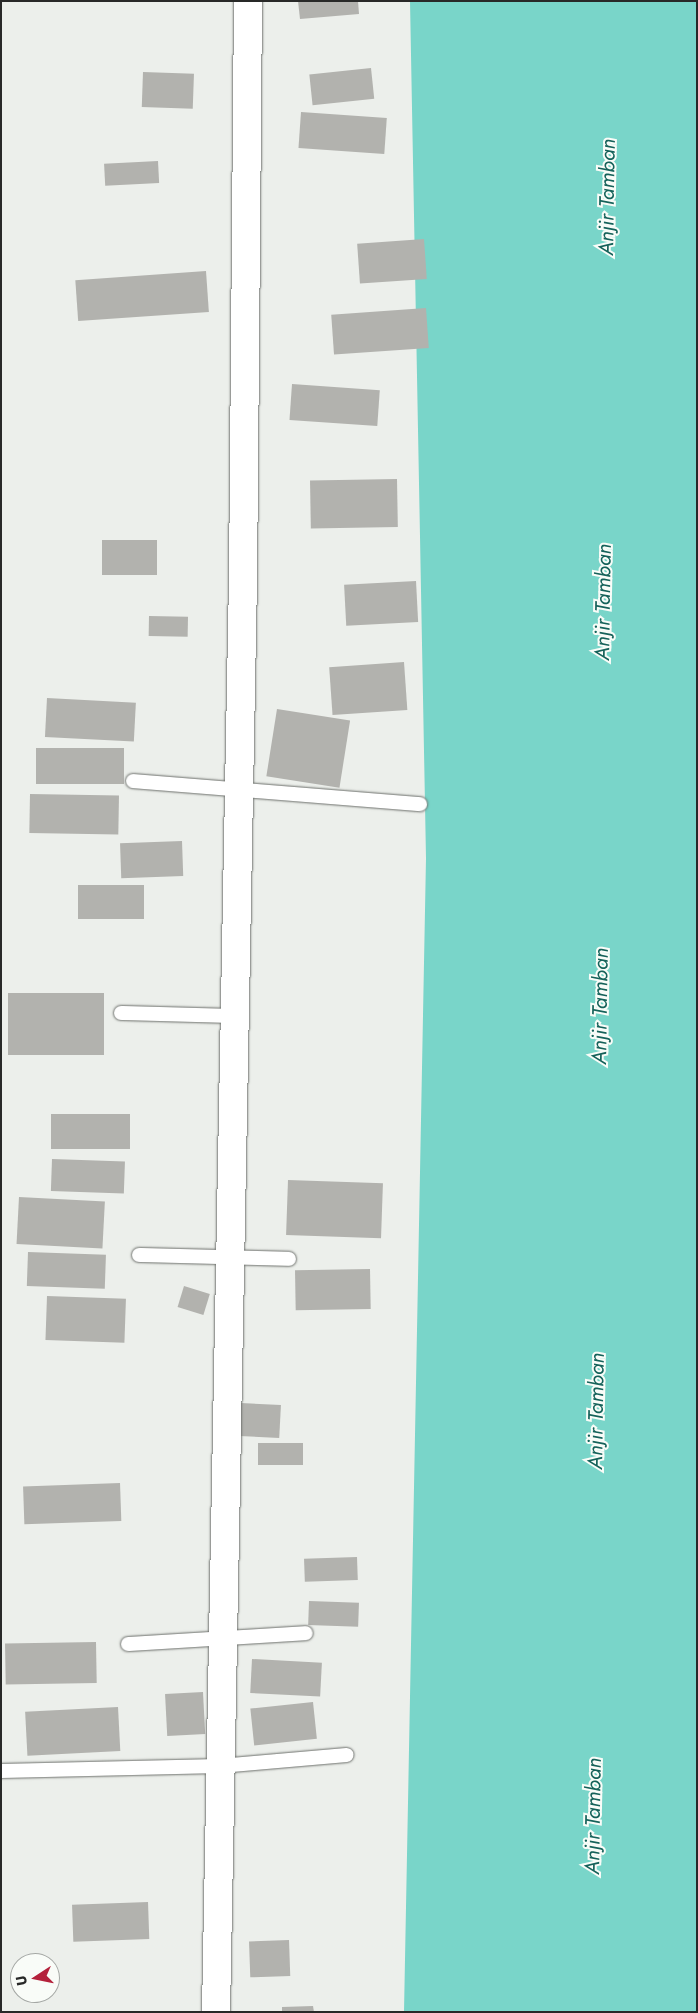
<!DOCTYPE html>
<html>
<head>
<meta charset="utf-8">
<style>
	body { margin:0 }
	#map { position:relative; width:698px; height:2013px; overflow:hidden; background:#ecefeb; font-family:Jost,sans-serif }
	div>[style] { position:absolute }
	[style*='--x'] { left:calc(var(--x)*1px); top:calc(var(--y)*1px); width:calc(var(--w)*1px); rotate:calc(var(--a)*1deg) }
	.water>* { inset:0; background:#79d5c9 }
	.building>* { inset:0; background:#b2b2ae; transform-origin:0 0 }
	.roads { filter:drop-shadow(0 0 1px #6d706c) drop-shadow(0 0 1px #6d706c) }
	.lane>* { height:14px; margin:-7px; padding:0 7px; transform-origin:7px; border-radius:7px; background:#fff }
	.secondary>* { height:28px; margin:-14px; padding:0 14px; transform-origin:14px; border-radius:14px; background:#fff }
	span { translate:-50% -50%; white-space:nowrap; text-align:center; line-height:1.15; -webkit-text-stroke:4px #f9fcf8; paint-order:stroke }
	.water-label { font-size:21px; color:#15625a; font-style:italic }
	.frame { position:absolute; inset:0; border:2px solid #282928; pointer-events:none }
	.north { position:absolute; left:10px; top:1953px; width:50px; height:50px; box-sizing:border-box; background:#f9fcf8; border:1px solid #a5a8a5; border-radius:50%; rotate:259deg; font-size:14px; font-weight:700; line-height:20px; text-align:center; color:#282928 }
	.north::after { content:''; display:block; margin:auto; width:18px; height:22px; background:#b4213b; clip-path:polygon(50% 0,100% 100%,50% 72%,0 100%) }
</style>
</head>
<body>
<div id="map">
	<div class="water">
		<div style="clip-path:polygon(410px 1px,697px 1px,697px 2012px,404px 2012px,426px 858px)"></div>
	</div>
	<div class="building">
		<div style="clip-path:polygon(298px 1px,358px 1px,359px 14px,300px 19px)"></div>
		<div style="left:371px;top:68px;width:31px;height:62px;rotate:84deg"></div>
		<div style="left:143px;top:72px;width:51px;height:35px;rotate:2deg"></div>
		<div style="left:301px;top:112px;width:86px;height:36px;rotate:4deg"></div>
		<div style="left:158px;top:161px;width:22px;height:54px;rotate:87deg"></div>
		<div style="left:424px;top:239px;width:40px;height:67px;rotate:86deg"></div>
		<div style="left:206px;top:271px;width:41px;height:131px;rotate:86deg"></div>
		<div style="left:426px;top:308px;width:40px;height:95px;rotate:86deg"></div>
		<div style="left:292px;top:384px;width:88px;height:36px;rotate:4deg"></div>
		<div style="left:397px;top:479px;width:48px;height:87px;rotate:89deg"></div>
		<div style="left:102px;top:540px;width:55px;height:35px"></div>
		<div style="left:416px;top:581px;width:41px;height:72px;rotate:87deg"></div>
		<div style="left:149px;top:616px;width:39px;height:20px;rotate:1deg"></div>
		<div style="left:404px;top:662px;width:48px;height:75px;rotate:86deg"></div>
		<div style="left:47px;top:698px;width:89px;height:39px;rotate:3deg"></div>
		<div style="left:277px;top:709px;width:74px;height:68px;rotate:9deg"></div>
		<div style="left:36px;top:748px;width:88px;height:36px"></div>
		<div style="left:30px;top:794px;width:89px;height:39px;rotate:1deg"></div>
		<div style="left:182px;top:841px;width:35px;height:62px;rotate:88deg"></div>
		<div style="left:78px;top:885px;width:66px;height:34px"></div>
		<div style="left:8px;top:993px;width:96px;height:62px"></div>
		<div style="left:51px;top:1114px;width:79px;height:35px"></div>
		<div style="left:52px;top:1159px;width:73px;height:32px;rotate:2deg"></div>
		<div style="left:288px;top:1180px;width:95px;height:55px;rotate:2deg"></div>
		<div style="left:19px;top:1197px;width:86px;height:47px;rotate:3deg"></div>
		<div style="left:28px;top:1252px;width:78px;height:34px;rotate:2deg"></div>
		<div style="left:370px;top:1269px;width:40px;height:75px;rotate:89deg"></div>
		<div style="left:184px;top:1286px;width:27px;height:22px;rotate:17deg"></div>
		<div style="left:47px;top:1296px;width:79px;height:44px;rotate:2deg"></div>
		<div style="left:241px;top:1403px;width:40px;height:33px;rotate:3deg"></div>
		<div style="left:258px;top:1443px;width:45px;height:22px"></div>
		<div style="left:120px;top:1483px;width:38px;height:97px;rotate:88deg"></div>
		<div style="left:357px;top:1557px;width:23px;height:53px;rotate:88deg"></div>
		<div style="left:309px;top:1601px;width:50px;height:24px;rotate:2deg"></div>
		<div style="left:96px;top:1642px;width:41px;height:91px;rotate:89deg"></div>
		<div style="left:252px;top:1659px;width:70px;height:34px;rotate:3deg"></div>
		<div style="left:203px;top:1692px;width:42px;height:38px;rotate:87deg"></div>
		<div style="left:313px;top:1702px;width:37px;height:63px;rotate:84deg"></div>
		<div style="left:118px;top:1707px;width:44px;height:93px;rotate:87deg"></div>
		<div style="left:148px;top:1902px;width:37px;height:76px;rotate:88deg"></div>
		<div style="left:289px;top:1940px;width:36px;height:40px;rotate:88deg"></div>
		<div style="clip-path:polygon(313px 2006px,314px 2012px,282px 2012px,282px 2007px)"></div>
	</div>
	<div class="roads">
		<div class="lane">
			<div style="--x:133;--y:781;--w:288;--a:4.6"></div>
			<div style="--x:121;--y:1013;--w:114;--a:1.5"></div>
			<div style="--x:139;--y:1255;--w:150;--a:1.5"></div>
			<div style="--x:128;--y:1644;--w:178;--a:-3.5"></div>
			<div style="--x:1;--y:1771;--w:219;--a:-1.3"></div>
			<div style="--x:220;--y:1766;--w:127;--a:-5"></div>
		</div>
		<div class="secondary">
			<div style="--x:216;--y:2012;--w:1429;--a:-88.92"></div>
			<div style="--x:243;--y:583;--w:582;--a:-89.51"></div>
		</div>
	</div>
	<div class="water-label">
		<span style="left:607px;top:197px;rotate:-89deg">Anjir Tamban</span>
		<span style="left:603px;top:602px;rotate:-89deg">Anjir Tamban</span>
		<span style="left:600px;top:1006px;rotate:-89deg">Anjir Tamban</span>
		<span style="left:596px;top:1411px;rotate:-89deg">Anjir Tamban</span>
		<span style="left:593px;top:1816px;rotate:-89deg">Anjir Tamban</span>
	</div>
	<div class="frame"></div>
	<div class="north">U</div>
</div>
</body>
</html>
